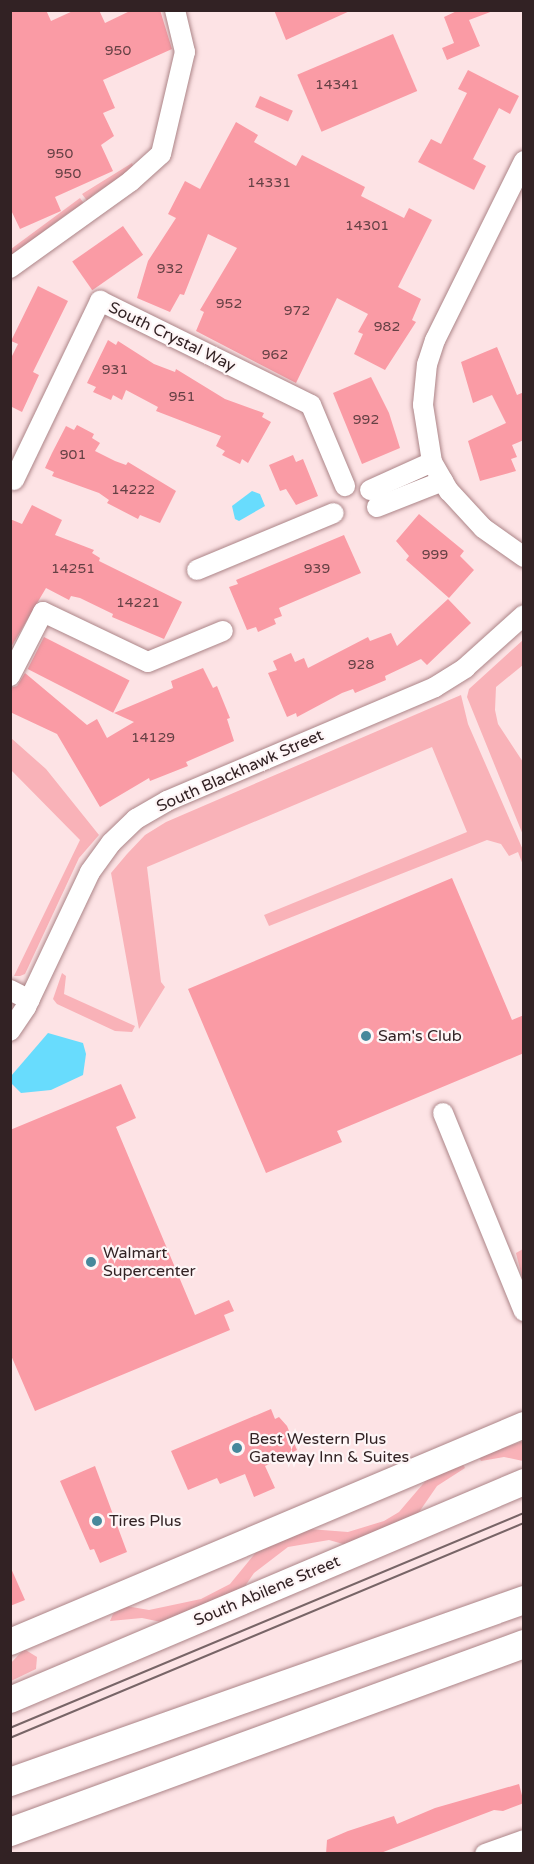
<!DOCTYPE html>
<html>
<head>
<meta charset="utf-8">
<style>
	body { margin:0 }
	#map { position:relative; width:534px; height:1864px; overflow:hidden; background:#fde3e5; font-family:"Varela Round",sans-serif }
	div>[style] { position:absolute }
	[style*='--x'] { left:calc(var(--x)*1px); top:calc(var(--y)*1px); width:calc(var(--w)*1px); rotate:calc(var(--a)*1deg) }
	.green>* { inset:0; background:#f9b2b8 }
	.water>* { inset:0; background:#68dcfd }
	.building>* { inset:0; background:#fa9ba5; transform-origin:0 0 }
	.roads { filter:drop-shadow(0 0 2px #ac8588) drop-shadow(0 0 2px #ac8588) }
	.minor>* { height:20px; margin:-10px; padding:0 10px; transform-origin:10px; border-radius:10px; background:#fff }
	.major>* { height:26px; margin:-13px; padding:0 13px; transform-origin:13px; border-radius:13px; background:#fff }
	.highway>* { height:28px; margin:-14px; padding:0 14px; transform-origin:14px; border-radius:14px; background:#fff }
	.tram>* { height:1.5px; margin:-0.75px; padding:0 0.75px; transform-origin:0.75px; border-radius:0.75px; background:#786567 }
	.dots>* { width:16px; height:16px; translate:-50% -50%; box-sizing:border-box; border:3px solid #fef5f6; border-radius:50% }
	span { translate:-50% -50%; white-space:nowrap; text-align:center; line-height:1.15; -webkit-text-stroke:4.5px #fef5f6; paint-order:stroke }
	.number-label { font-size:14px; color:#644044 }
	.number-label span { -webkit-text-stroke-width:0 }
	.street-label { font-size:16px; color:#322224 }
	.poi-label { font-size:16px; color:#322224 }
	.left { translate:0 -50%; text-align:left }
	.frame { position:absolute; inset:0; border:12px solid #322224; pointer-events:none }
</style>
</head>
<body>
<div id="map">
	<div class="green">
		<div style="clip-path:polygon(132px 163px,134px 168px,93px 195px,88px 202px,82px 194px)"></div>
		<div style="clip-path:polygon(80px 198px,85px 205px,71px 211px,11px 256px,11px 249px)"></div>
		<div style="clip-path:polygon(523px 640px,523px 665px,496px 687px,495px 710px,498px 724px,523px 762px,523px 835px,467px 697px,469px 689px)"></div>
		<div style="clip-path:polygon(461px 695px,468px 724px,523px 850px,523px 865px,518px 852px,509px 856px,501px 844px,487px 840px,269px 926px,264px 915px,467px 832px,432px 747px,147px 867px,161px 982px,165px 987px,139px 1029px,111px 873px,127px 854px,145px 835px,166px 822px)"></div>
		<div style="clip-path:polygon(11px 738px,46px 769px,99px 835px,79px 858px,25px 974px,20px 976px,14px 976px,80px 840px,11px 770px)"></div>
		<div style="clip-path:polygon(62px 973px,66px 976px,64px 994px,135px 1026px,132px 1032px,115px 1031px,57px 1004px,53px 999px)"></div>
		<div style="clip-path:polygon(523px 1249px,523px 1281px,516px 1253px)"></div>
		<div style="clip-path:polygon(523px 1441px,523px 1461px,504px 1457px,481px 1461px,479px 1457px)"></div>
		<div style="clip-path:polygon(463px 1464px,465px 1468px,437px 1486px,415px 1518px,350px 1546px,329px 1540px,288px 1547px,254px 1573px,241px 1592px,166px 1623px,142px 1618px,110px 1621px,113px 1614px,126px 1606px,149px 1610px,201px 1599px,230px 1584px,257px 1551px,309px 1529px,348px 1532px,384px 1521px,399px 1512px,428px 1478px)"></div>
		<div style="clip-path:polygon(24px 1649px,37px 1657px,36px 1669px,11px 1681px,10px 1664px)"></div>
	</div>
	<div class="water">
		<div style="clip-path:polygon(252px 491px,260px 494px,265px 506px,239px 521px,235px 519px,232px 506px)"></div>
		<div style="clip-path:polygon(48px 1033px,83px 1043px,86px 1054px,83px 1075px,51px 1090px,21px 1093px,11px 1083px,11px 1076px)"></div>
	</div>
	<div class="building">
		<div style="clip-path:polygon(10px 10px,46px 10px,51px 21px,75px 10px,99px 10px,105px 23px,132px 10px,160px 10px,172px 49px,103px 80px,115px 108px,103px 113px,114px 136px,101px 145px,113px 171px,55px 197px,61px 211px,20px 229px,10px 208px)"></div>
		<div style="clip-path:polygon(274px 10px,352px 10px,286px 40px)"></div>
		<div style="clip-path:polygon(459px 10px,493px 11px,469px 20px,480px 46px,447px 60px,442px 48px,454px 43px,444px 17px)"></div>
		<div style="left:393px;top:34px;width:62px;height:104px;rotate:67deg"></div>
		<div style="clip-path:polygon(468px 70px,519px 96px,510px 114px,499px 108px,473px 159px,486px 166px,474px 190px,418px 162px,431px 139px,441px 144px,467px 93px,458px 89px)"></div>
		<div style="left:260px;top:96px;width:36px;height:12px;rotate:24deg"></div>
		<div style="clip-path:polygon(236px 122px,258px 135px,254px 142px,296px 166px,302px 155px,365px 187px,361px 196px,404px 218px,409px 208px,432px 220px,398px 287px,421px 299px,412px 320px,416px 322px,385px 370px,354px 354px,363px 334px,358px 332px,368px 314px,337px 298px,296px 383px,196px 331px,204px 312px,200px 310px,237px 248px,208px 234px,184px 295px,180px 294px,170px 312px,137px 298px,148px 261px,176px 218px,168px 214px,185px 181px,200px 189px)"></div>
		<div style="left:123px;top:226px;width:35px;height:62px;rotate:55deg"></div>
		<div style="clip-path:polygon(38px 286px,68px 301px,33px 372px,39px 375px,22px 412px,10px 406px,10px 360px,18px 344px,11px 341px)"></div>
		<div style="clip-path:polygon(108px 340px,116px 345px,118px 341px,154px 364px,175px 372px,176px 369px,225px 399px,264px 413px,262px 417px,271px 422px,248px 463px,242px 459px,240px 464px,222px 455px,225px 451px,216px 446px,221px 436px,156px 411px,158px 407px,126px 390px,122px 400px,113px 395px,111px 400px,93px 392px,96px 387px,87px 383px)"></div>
		<div style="clip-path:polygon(497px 347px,517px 395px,524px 392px,524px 440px,512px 445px,517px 457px,511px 459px,516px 471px,480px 481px,468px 441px,506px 423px,492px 395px,473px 403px,461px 362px)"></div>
		<div style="clip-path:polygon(371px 377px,389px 413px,400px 448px,362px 464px,333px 393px)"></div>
		<div style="clip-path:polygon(77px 425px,94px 434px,92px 438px,100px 443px,95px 451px,115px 461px,126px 465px,128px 462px,176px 491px,160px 523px,140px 515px,138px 519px,107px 503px,109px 500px,99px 493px,52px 476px,54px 472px,45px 468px,52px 453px,66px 426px,74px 430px)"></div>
		<div style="clip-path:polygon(293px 455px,296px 462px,303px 459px,318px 496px,296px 505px,286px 489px,280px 491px,269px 465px)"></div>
		<div style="clip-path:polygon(32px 505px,62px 520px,55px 535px,94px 550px,92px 553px,100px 558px,99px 561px,182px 602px,164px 639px,112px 617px,113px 614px,80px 598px,71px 596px,69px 600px,46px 588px,10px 649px,10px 519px,22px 524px)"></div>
		<div style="clip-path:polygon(419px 514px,464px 551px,460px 556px,474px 570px,449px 598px,406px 560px,409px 556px,396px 541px)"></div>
		<div style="clip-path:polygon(344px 535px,361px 573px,279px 608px,282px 616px,274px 619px,276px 624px,258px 632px,256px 627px,247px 630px,229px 587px,238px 584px,236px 580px)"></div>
		<div style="clip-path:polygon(448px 599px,471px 623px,427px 665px,421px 659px,385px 676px,386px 680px,355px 693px,353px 689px,342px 693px,297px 717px,296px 713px,287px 717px,268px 673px,277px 670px,273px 661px,291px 653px,295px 662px,304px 658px,308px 668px,368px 637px,370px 641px,391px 633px,397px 646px)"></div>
		<div style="left:44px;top:637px;width:96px;height:36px;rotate:27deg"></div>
		<div style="clip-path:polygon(203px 668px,213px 688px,217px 686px,230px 718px,227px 719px,234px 741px,186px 762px,188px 766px,150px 781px,149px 778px,100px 807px,57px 734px,10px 712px,10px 688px,17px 686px,25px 673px,87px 725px,97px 719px,107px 738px,134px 722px,114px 713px,173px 688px,171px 681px)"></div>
		<div style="clip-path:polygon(452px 878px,512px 1020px,524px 1015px,524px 1053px,337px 1131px,342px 1142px,266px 1173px,188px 989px)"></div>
		<div style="clip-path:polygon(121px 1084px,136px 1118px,116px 1127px,195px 1315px,229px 1300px,234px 1311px,224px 1315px,230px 1330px,35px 1411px,10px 1353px,10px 1130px)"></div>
		<div style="clip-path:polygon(271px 1409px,275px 1419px,279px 1417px,287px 1426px,297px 1450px,265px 1466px,275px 1488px,254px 1497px,245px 1474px,220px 1484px,217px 1478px,188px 1490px,171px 1451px)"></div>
		<div style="clip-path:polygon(95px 1466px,127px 1552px,100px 1563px,94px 1549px,90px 1550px,60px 1481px)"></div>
		<div style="clip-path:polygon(10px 1566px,25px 1600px,10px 1606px)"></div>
		<div style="clip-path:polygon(519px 1784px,524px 1803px,503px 1811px,494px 1810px,378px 1854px,326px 1854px,327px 1840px,348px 1831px,394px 1816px,397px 1824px,435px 1808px)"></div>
	</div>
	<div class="roads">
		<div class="minor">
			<div style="--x:524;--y:161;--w:200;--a:116.4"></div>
			<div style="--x:435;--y:340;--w:25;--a:108"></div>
			<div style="--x:427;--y:364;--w:41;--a:95.6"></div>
			<div style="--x:423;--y:405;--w:58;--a:81"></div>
			<div style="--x:432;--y:462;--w:34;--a:60"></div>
			<div style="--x:449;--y:491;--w:50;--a:47.4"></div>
			<div style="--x:483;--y:528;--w:50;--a:35.3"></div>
			<div style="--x:10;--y:268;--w:149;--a:-35.7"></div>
			<div style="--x:131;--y:181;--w:40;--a:-42"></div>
			<div style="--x:161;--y:154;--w:105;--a:-76.8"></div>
			<div style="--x:185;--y:52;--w:43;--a:-103.4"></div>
			<div style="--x:14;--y:480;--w:199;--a:-64.3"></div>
			<div style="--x:100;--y:301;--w:235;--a:26.2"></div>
			<div style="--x:311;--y:405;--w:88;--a:67.2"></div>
			<div style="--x:370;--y:490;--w:68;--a:-24.3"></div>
			<div style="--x:377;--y:507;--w:71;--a:-21.5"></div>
			<div style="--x:197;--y:570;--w:148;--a:-22.6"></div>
			<div style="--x:10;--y:676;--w:72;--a:-62.7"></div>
			<div style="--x:43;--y:612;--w:116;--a:25.5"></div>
			<div style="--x:148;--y:662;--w:81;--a:-22.5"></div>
			<div style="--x:10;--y:990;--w:22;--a:27"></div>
			<div style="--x:10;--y:1031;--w:29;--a:-56"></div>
			<div style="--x:26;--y:1007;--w:149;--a:-64.6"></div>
			<div style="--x:90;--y:872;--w:36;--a:-54"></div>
			<div style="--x:111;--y:843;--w:35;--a:-44"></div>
			<div style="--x:136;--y:819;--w:36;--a:-30"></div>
			<div style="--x:167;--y:801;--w:291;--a:-23"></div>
			<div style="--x:435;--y:687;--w:36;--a:-32"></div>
			<div style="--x:465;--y:668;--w:79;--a:-41.9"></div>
			<div style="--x:443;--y:1113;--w:214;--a:67.8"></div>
			<div style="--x:485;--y:1854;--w:41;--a:-19.7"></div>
		</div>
		<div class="major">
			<div style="--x:10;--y:1642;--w:558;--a:-22.89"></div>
			<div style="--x:10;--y:1700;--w:558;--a:-22.98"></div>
		</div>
		<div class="highway">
			<div style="--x:10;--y:1782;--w:545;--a:-19.5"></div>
			<div style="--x:10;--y:1832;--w:547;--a:-20.09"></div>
		</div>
	</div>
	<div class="tram">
		<div style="--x:10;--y:1728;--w:557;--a:-22.7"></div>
		<div style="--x:10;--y:1738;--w:557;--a:-22.7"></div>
	</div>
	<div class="dots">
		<div style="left:366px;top:1036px;background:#47889b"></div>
		<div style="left:91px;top:1262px;background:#47889b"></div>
		<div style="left:237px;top:1448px;background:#47889b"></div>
		<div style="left:97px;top:1521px;background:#47889b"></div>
	</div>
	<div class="number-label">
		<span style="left:118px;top:51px">950</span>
		<span style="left:337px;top:85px">14341</span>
		<span style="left:60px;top:154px">950</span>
		<span style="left:68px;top:174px">950</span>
		<span style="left:269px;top:183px">14331</span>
		<span style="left:367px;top:226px">14301</span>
		<span style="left:170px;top:269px">932</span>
		<span style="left:229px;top:304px">952</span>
		<span style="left:297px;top:311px">972</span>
		<span style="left:387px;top:327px">982</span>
		<span style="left:275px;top:355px">962</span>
		<span style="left:115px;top:370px">931</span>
		<span style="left:182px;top:397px">951</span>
		<span style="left:366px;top:420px">992</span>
		<span style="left:73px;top:455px">901</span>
		<span style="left:133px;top:490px">14222</span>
		<span style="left:435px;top:555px">999</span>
		<span style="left:73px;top:569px">14251</span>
		<span style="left:317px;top:569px">939</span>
		<span style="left:138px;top:603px">14221</span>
		<span style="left:361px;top:665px">928</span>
		<span style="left:153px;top:738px">14129</span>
	</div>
	<div class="street-label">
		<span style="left:172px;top:337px;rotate:26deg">South Crystal Way</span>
		<span style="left:240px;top:771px;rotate:-24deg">South Blackhawk Street</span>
		<span style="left:267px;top:1591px;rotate:-23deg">South Abilene Street</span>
	</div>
	<div class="poi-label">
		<span class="left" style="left:378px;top:1036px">Sam's Club</span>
		<span class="left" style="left:103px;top:1262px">Walmart<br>Supercenter</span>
		<span class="left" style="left:249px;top:1448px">Best Western Plus<br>Gateway Inn &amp; Suites</span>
		<span class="left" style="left:109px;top:1521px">Tires Plus</span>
	</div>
	<div class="frame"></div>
</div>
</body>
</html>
